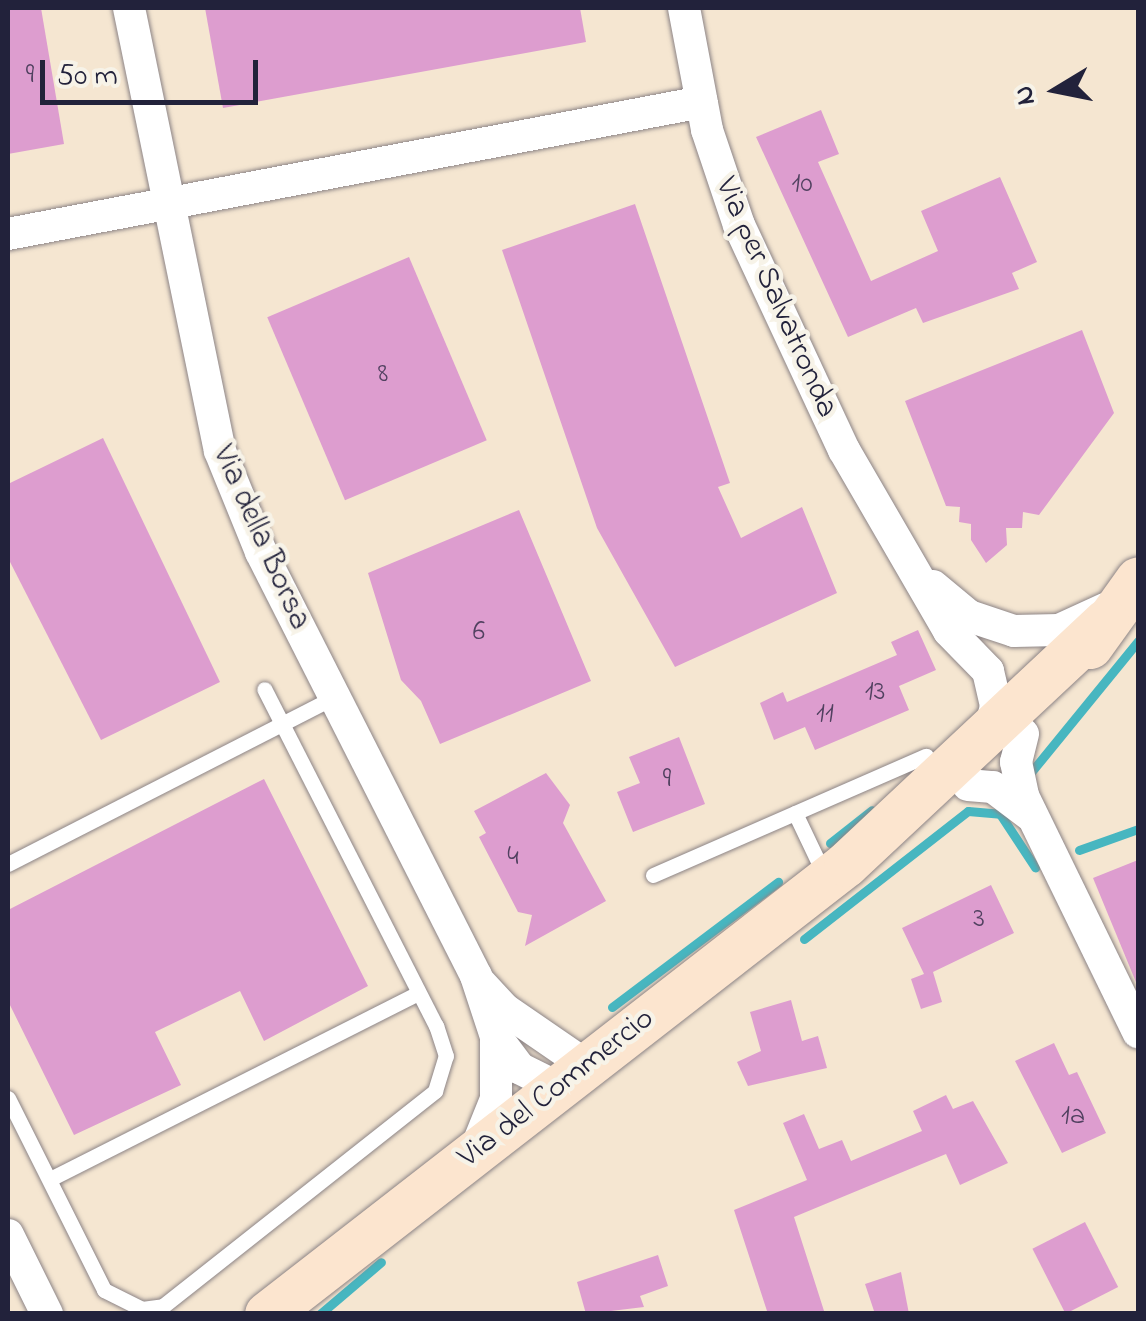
<!DOCTYPE html>
<html>
<head>
<meta charset="utf-8">
<style>
	body { margin:0 }
	#map { position:relative; width:1146px; height:1321px; overflow:hidden; background:#f5e6d1; font-family:"Indie Flower",sans-serif }
	div>[style] { position:absolute }
	[style*='--x'] { left:calc(var(--x)*1px); top:calc(var(--y)*1px); width:calc(var(--w)*1px); rotate:calc(var(--a)*1deg) }
	.stream>* { height:9px; margin:-4.5px; padding:0 4.5px; transform-origin:4.5px; border-radius:4.5px; background:#47b6c0 }
	.building>* { inset:0; background:#dd9dcf; transform-origin:0 0 }
	.roads { filter:drop-shadow(0 0 2px #8c8486) drop-shadow(0 0 2px #8c8486) }
	.lane>* { height:15px; margin:-7.5px; padding:0 7.5px; transform-origin:7.5px; border-radius:7.5px; background:#fff }
	.street>* { height:32px; margin:-16px; padding:0 16px; transform-origin:16px; border-radius:16px; background:#fff }
	.secondary>* { height:45px; margin:-22.5px; padding:0 22.5px; transform-origin:22.5px; border-radius:22.5px; background:#fce5cf }
	span { translate:-50% -50%; white-space:nowrap; text-align:center; line-height:1.15; -webkit-text-stroke:9px #f7f3e8; paint-order:stroke }
	.number-label { font-size:28px; color:#514160 }
	.number-label span { -webkit-text-stroke-width:0 }
	.street-label { font-size:32px; color:#22223b }
	.frame { position:absolute; inset:0; border:10px solid #22223b; pointer-events:none }
	.north { position:absolute; left:1006px; top:40px; width:100px; height:100px; -webkit-text-stroke:8px #f7f3e8; paint-order:stroke; rotate:260deg; font-size:28px; font-weight:700; line-height:40px; text-align:center; color:#22223b }
	.north::after { content:''; display:block; margin:auto; width:35px; height:45px; background:#22223b; clip-path:polygon(50% 0,100% 100%,50% 72%,0 100%) }
	.scale { position:absolute; left:40px; top:60px; width:218px; height:45px; box-sizing:border-box; border:5px solid #22223b; border-top:0; padding-left:12px; font-size:30px; line-height:35px; white-space:nowrap; color:#22223b; -webkit-text-stroke:8px #f7f3e8; paint-order:stroke }
</style>
</head>
<body>
<div id="map">
	<div class="stream">
		<div style="--x:1032;--y:771;--w:168;--a:-50.8"></div>
		<div style="--x:830;--y:843;--w:53;--a:-38.2"></div>
		<div style="--x:1079;--y:850;--w:63;--a:-19.6"></div>
		<div style="--x:804;--y:939;--w:208;--a:-38"></div>
		<div style="--x:968;--y:811;--w:32;--a:5"></div>
		<div style="--x:1000;--y:814;--w:64;--a:56.6"></div>
		<div style="--x:612;--y:1007;--w:208;--a:-37"></div>
		<div style="--x:320;--y:1314;--w:80;--a:-40.4"></div>
	</div>
	<div class="building">
		<div style="clip-path:polygon(8px 8px,41px 8px,64px 144px,8px 154px)"></div>
		<div style="clip-path:polygon(205px 8px,580px 8px,586px 42px,223px 108px)"></div>
		<div style="clip-path:polygon(821px 110px,839px 154px,818px 162px,871px 281px,938px 251px,921px 211px,1000px 177px,1037px 262px,1012px 273px,1019px 289px,923px 323px,916px 308px,848px 337px,756px 137px)"></div>
		<div style="clip-path:polygon(635px 204px,730px 483px,718px 487px,741px 538px,802px 507px,837px 593px,675px 667px,597px 528px,502px 250px)"></div>
		<div style="left:409px;top:257px;width:199px;height:154px;rotate:67deg"></div>
		<div style="clip-path:polygon(1082px 330px,1114px 413px,1039px 515px,1023px 512px,1022px 528px,1006px 528px,1007px 545px,986px 563px,971px 540px,971px 524px,959px 522px,960px 507px,946px 506px,905px 401px)"></div>
		<div style="clip-path:polygon(103px 438px,220px 682px,101px 740px,8px 558px,8px 484px)"></div>
		<div style="clip-path:polygon(519px 510px,591px 681px,440px 744px,421px 701px,401px 680px,368px 573px)"></div>
		<div style="clip-path:polygon(918px 630px,936px 670px,899px 686px,909px 710px,815px 750px,805px 727px,774px 740px,760px 703px,783px 692px,787px 702px,897px 655px,891px 642px)"></div>
		<div style="clip-path:polygon(679px 737px,705px 804px,633px 832px,617px 792px,640px 783px,629px 757px)"></div>
		<div style="clip-path:polygon(546px 773px,570px 805px,563px 823px,606px 901px,525px 946px,532px 915px,518px 912px,479px 837px,486px 833px,474px 811px)"></div>
		<div style="clip-path:polygon(264px 779px,368px 986px,264px 1041px,240px 991px,155px 1032px,181px 1085px,74px 1135px,8px 1001px,8px 910px)"></div>
		<div style="clip-path:polygon(1138px 860px,1138px 987px,1093px 878px)"></div>
		<div style="clip-path:polygon(991px 885px,1014px 933px,933px 972px,942px 1002px,921px 1009px,911px 979px,924px 974px,902px 928px)"></div>
		<div style="clip-path:polygon(791px 1000px,802px 1041px,818px 1036px,827px 1068px,748px 1086px,737px 1062px,761px 1051px,750px 1012px)"></div>
		<div style="clip-path:polygon(1054px 1043px,1069px 1075px,1077px 1072px,1106px 1133px,1062px 1153px,1015px 1061px)"></div>
		<div style="clip-path:polygon(946px 1095px,953px 1109px,973px 1101px,1008px 1163px,960px 1185px,946px 1154px,794px 1217px,825px 1314px,768px 1314px,734px 1210px,807px 1180px,783px 1123px,804px 1114px,819px 1149px,842px 1140px,851px 1161px,922px 1131px,913px 1111px)"></div>
		<div style="left:1085px;top:1222px;width:73px;height:59px;rotate:63deg"></div>
		<div style="clip-path:polygon(658px 1255px,668px 1286px,640px 1296px,644px 1307px,586px 1314px,577px 1282px)"></div>
		<div style="clip-path:polygon(901px 1272px,909px 1314px,875px 1314px,865px 1284px)"></div>
	</div>
	<div class="roads">
		<div class="lane">
			<div style="--x:795;--y:813;--w:70;--a:64.5"></div>
			<div style="--x:8;--y:864;--w:366;--a:-27.1"></div>
			<div style="--x:653;--y:875;--w:298;--a:-23.6"></div>
			<div style="--x:8;--y:1098;--w:215;--a:63.4"></div>
			<div style="--x:104;--y:1290;--w:42;--a:26.6"></div>
			<div style="--x:142;--y:1309;--w:21;--a:-8"></div>
			<div style="--x:163;--y:1306;--w:347;--a:-38.3"></div>
			<div style="--x:435;--y:1091;--w:37;--a:-73"></div>
			<div style="--x:446;--y:1056;--w:32;--a:-108"></div>
			<div style="--x:436;--y:1026;--w:378;--a:-117"></div>
			<div style="--x:50;--y:1179;--w:412;--a:-26.8"></div>
		</div>
		<div class="street">
			<div style="--x:129;--y:8;--w:452;--a:78.4"></div>
			<div style="--x:220;--y:451;--w:109;--a:67.9"></div>
			<div style="--x:261;--y:552;--w:475;--a:63.1"></div>
			<div style="--x:476;--y:976;--w:64;--a:71.8"></div>
			<div style="--x:496;--y:1037;--w:62;--a:90"></div>
			<div style="--x:496;--y:1099;--w:56;--a:112"></div>
			<div style="--x:684;--y:8;--w:124;--a:79.3"></div>
			<div style="--x:707;--y:130;--w:100;--a:71.4"></div>
			<div style="--x:739;--y:225;--w:248;--a:65"></div>
			<div style="--x:844;--y:450;--w:209;--a:59.9"></div>
			<div style="--x:949;--y:631;--w:56;--a:45.7"></div>
			<div style="--x:988;--y:671;--w:37;--a:77"></div>
			<div style="--x:996;--y:707;--w:29;--a:106"></div>
			<div style="--x:8;--y:234;--w:706;--a:-10.77"></div>
			<div style="--x:933;--y:586;--w:47;--a:39.8"></div>
			<div style="--x:969;--y:616;--w:47;--a:18.4"></div>
			<div style="--x:1014;--y:631;--w:45;--a:-1.3"></div>
			<div style="--x:1059;--y:630;--w:51;--a:-24.5"></div>
			<div style="--x:1023;--y:734;--w:29;--a:104"></div>
			<div style="--x:1016;--y:762;--w:35;--a:78"></div>
			<div style="--x:1023;--y:796;--w:263;--a:64"></div>
			<div style="--x:968;--y:785;--w:25;--a:5"></div>
			<div style="--x:993;--y:787;--w:46;--a:37.1"></div>
			<div style="--x:481;--y:984;--w:34;--a:47"></div>
			<div style="--x:504;--y:1009;--w:101;--a:34.5"></div>
			<div style="--x:496;--y:1037;--w:39;--a:53"></div>
			<div style="--x:519;--y:1068;--w:45;--a:26.6"></div>
			<div style="--x:8;--y:1235;--w:88;--a:63.7"></div>
		</div>
		<div class="secondary">
			<div style="--x:1090;--y:646;--w:82;--a:-54.4"></div>
			<div style="--x:267;--y:1314;--w:733;--a:-37.85"></div>
			<div style="--x:846;--y:864;--w:356;--a:-43.1"></div>
		</div>
	</div>
	<div class="number-label">
		<span style="left:30px;top:76px">9</span>
		<span style="left:802px;top:185px">10</span>
		<span style="left:383px;top:375px">8</span>
		<span style="left:479px;top:633px">6</span>
		<span style="left:875px;top:693px">13</span>
		<span style="left:825px;top:715px">11</span>
		<span style="left:667px;top:780px">9</span>
		<span style="left:513px;top:858px">4</span>
		<span style="left:979px;top:920px">3</span>
		<span style="left:1073px;top:1117px">1a</span>
	</div>
	<div class="street-label">
		<span style="left:775px;top:298px;rotate:66deg">Via per Salvatronda</span>
		<span style="left:260px;top:538px;rotate:66deg">Via della Borsa</span>
		<span style="left:557px;top:1089px;rotate:-38deg">Via del Commercio</span>
	</div>
	<div class="frame"></div>
	<div class="north">N</div>
	<div class="scale">50 m</div>
</div>
</body>
</html>
